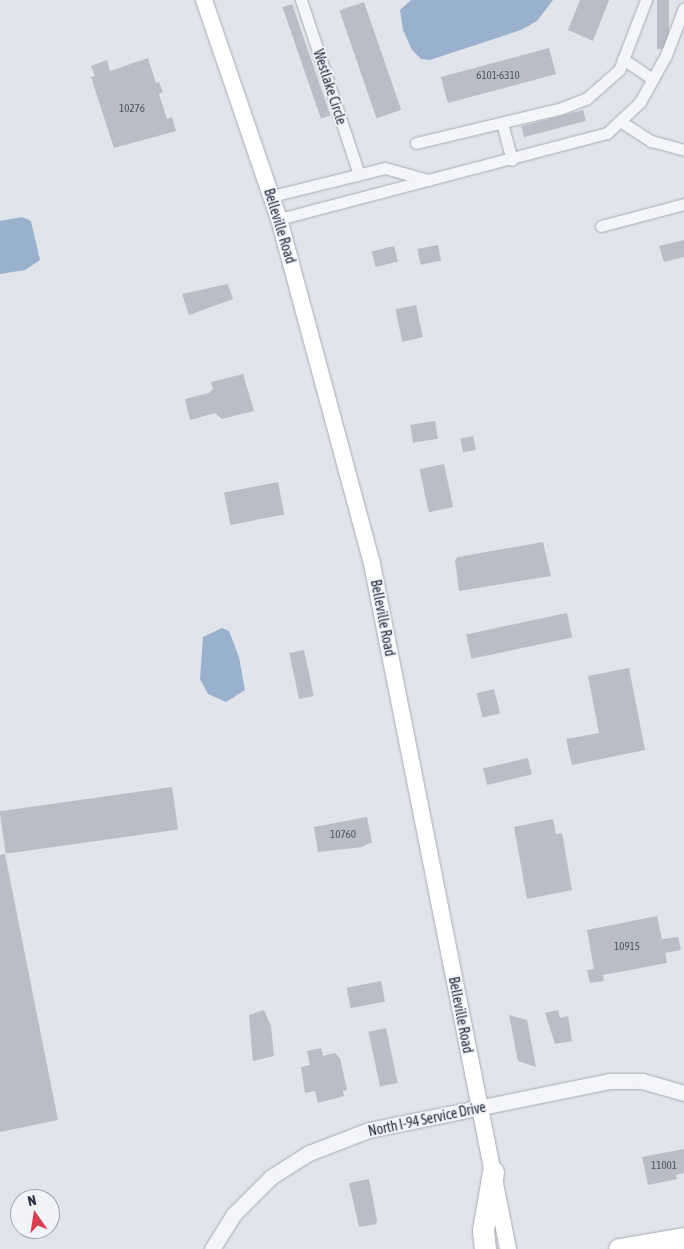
<!DOCTYPE html>
<html>
<head>
<meta charset="utf-8">
<style>
	body { margin:0 }
	#map { position:relative; width:684px; height:1249px; overflow:hidden; background:#e1e4eb; font-family:"Asap Condensed",sans-serif }
	div>[style] { position:absolute }
	[style*='--x'] { left:calc(var(--x)*1px); top:calc(var(--y)*1px); width:calc(var(--w)*1px); rotate:calc(var(--a)*1deg) }
	.water>* { inset:0; background:#9ab1cd }
	.building>* { inset:0; background:#b8bdc8; transform-origin:0 0 }
	.roads { filter:drop-shadow(0 0 1px #a6abb5) drop-shadow(0 0 1px #a6abb5) }
	.minor>* { height:11px; margin:-5.5px; padding:0 5.5px; transform-origin:5.5px; border-radius:5.5px; background:#f4f5f8 }
	.tertiary>* { height:15px; margin:-7.5px; padding:0 7.5px; transform-origin:7.5px; border-radius:7.5px; background:#f4f5f8 }
	.secondary>* { height:16px; margin:-8px; padding:0 8px; transform-origin:8px; border-radius:8px; background:#fff }
	.motorway>* { height:21px; margin:-10.5px; padding:0 10.5px; transform-origin:10.5px; border-radius:10.5px; background:#fff }
	span { translate:-50% -50%; white-space:nowrap; text-align:center; line-height:1.15; -webkit-text-stroke:4px #f1f3f8; paint-order:stroke }
	.number-label { font-size:11px; color:#4c5464 }
	.number-label span { -webkit-text-stroke-width:0 }
	.street-label { font-size:14px; color:#283143 }
	.north { position:absolute; left:10px; top:1189px; width:50px; height:50px; box-sizing:border-box; background:#f1f3f8; border:1px solid #a1a5b0; border-radius:50%; rotate:347deg; font-size:14px; font-weight:700; line-height:20px; text-align:center; color:#283143 }
	.north::after { content:''; display:block; margin:auto; width:18px; height:22px; background:#d63f52; clip-path:polygon(50% 0,100% 100%,50% 72%,0 100%) }
</style>
</head>
<body>
<div id="map">
	<div class="water">
		<div style="clip-path:polygon(411px 0,553px 0,537px 21px,521px 30px,430px 60px,421px 59px,412px 50px,403px 30px,400px 10px)"></div>
		<div style="clip-path:polygon(22px 217px,31px 221px,40px 260px,25px 270px,0 274px,0 221px)"></div>
		<div style="clip-path:polygon(222px 628px,229px 631px,239px 657px,245px 690px,226px 702px,208px 694px,200px 679px,203px 637px)"></div>
	</div>
	<div class="building">
		<div style="clip-path:polygon(580px 0,609px 0,593px 41px,568px 30px)"></div>
		<div style="left:657px;top:0;width:12px;height:49px"></div>
		<div style="left:364px;top:2px;width:114px;height:26px;rotate:71deg"></div>
		<div style="left:292px;top:4px;width:118px;height:10px;rotate:71deg"></div>
		<div style="left:549px;top:48px;width:27px;height:112px;rotate:75deg"></div>
		<div style="clip-path:polygon(148px 58px,156px 83px,159px 82px,163px 92px,159px 94px,167px 119px,172px 117px,176px 131px,114px 148px,91px 77px,95px 76px,91px 66px,107px 60px,110px 71px)"></div>
		<div style="left:583px;top:110px;width:11px;height:64px;rotate:75deg"></div>
		<div style="clip-path:polygon(684px 240px,684px 257px,664px 262px,659px 246px)"></div>
		<div style="left:438px;top:245px;width:16px;height:21px;rotate:79deg"></div>
		<div style="left:394px;top:246px;width:16px;height:23px;rotate:76deg"></div>
		<div style="clip-path:polygon(228px 284px,233px 299px,189px 315px,182px 294px)"></div>
		<div style="left:416px;top:305px;width:33px;height:21px;rotate:78deg"></div>
		<div style="clip-path:polygon(243px 374px,254px 411px,222px 419px,215px 413px,190px 420px,185px 399px,209px 393px,213px 389px,211px 382px)"></div>
		<div style="left:435px;top:421px;width:18px;height:25px;rotate:81deg"></div>
		<div style="left:473px;top:436px;width:14px;height:13px;rotate:78deg"></div>
		<div style="left:444px;top:464px;width:44px;height:25px;rotate:78deg"></div>
		<div style="left:278px;top:482px;width:33px;height:55px;rotate:79deg"></div>
		<div style="clip-path:polygon(543px 542px,551px 576px,459px 591px,455px 560px,458px 557px)"></div>
		<div style="left:567px;top:613px;width:25px;height:103px;rotate:78deg"></div>
		<div style="left:304px;top:650px;width:47px;height:15px;rotate:78deg"></div>
		<div style="clip-path:polygon(629px 668px,645px 750px,572px 765px,566px 739px,599px 733px,588px 676px)"></div>
		<div style="left:494px;top:689px;width:25px;height:18px;rotate:76deg"></div>
		<div style="left:528px;top:758px;width:17px;height:46px;rotate:77deg"></div>
		<div style="left:172px;top:787px;width:43px;height:174px;rotate:82deg"></div>
		<div style="clip-path:polygon(367px 817px,372px 842px,362px 847px,318px 852px,314px 827px)"></div>
		<div style="clip-path:polygon(553px 819px,556px 834px,562px 833px,572px 890px,527px 899px,514px 827px)"></div>
		<div style="clip-path:polygon(5px 854px,58px 1120px,0 1132px,0 855px)"></div>
		<div style="clip-path:polygon(657px 916px,662px 939px,678px 937px,681px 950px,665px 953px,667px 963px,603px 975px,604px 981px,590px 983px,587px 970px,594px 969px,587px 930px)"></div>
		<div style="left:381px;top:981px;width:21px;height:35px;rotate:79deg"></div>
		<div style="clip-path:polygon(264px 1010px,271px 1026px,274px 1056px,253px 1061px,249px 1015px)"></div>
		<div style="clip-path:polygon(558px 1010px,560px 1018px,568px 1016px,572px 1041px,555px 1044px,545px 1013px)"></div>
		<div style="clip-path:polygon(509px 1015px,527px 1020px,536px 1067px,518px 1061px)"></div>
		<div style="left:386px;top:1028px;width:56px;height:18px;rotate:78deg"></div>
		<div style="clip-path:polygon(321px 1048px,323px 1056px,335px 1053px,340px 1058px,347px 1090px,343px 1091px,344px 1096px,318px 1103px,315px 1091px,305px 1093px,301px 1067px,310px 1065px,307px 1051px)"></div>
		<div style="clip-path:polygon(684px 1149px,684px 1173px,676px 1175px,677px 1179px,648px 1185px,642px 1157px)"></div>
		<div style="clip-path:polygon(369px 1179px,377px 1220px,376px 1224px,359px 1227px,349px 1183px)"></div>
	</div>
	<div class="roads">
		<div class="minor">
			<div style="--x:301;--y:0;--w:183;--a:71.6"></div>
			<div style="--x:623;--y:59;--w:36;--a:34"></div>
			<div style="--x:620;--y:121;--w:37;--a:33"></div>
			<div style="--x:651;--y:141;--w:34;--a:15"></div>
			<div style="--x:502;--y:123;--w:38;--a:75"></div>
			<div style="--x:416;--y:143;--w:147;--a:-13.4"></div>
			<div style="--x:559;--y:109;--w:30;--a:-21"></div>
			<div style="--x:587;--y:98;--w:43;--a:-41.2"></div>
			<div style="--x:619;--y:70;--w:75;--a:-68.9"></div>
			<div style="--x:272;--y:196;--w:116;--a:-13.9"></div>
			<div style="--x:385;--y:168;--w:45;--a:15.6"></div>
			<div style="--x:279;--y:219;--w:339;--a:-14.7"></div>
			<div style="--x:607;--y:133;--w:45;--a:-43.2"></div>
			<div style="--x:640;--y:102;--w:54;--a:-61"></div>
			<div style="--x:666;--y:55;--w:50;--a:-69"></div>
			<div style="--x:601;--y:226;--w:86;--a:-14.8"></div>
		</div>
		<div class="tertiary">
			<div style="--x:212;--y:1249;--w:41;--a:-57.8"></div>
			<div style="--x:234;--y:1214;--w:52;--a:-45"></div>
			<div style="--x:271;--y:1177;--w:45;--a:-32.3"></div>
			<div style="--x:309;--y:1153;--w:64;--a:-21"></div>
			<div style="--x:369;--y:1130;--w:245;--a:-11.5"></div>
			<div style="--x:609;--y:1081;--w:33;--a:0"></div>
			<div style="--x:642;--y:1081;--w:44;--a:15.9"></div>
		</div>
		<div class="secondary">
			<div style="--x:204;--y:0;--w:231;--a:71.1"></div>
			<div style="--x:279;--y:219;--w:357;--a:74.9"></div>
			<div style="--x:372;--y:564;--w:698;--a:78.77"></div>
		</div>
		<div class="motorway">
			<div style="--x:485;--y:1249;--w:19;--a:-96"></div>
			<div style="--x:483;--y:1230;--w:59;--a:-80.2"></div>
			<div style="--x:619;--y:1249;--w:66;--a:-9.6"></div>
		</div>
	</div>
	<div class="number-label">
		<span style="left:498px;top:75px">6101-6310</span>
		<span style="left:132px;top:108px">10276</span>
		<span style="left:343px;top:834px">10760</span>
		<span style="left:627px;top:946px">10915</span>
		<span style="left:664px;top:1165px">11001</span>
	</div>
	<div class="street-label">
		<span style="left:330px;top:87px;rotate:72deg">Westlake Circle</span>
		<span style="left:280px;top:226px;rotate:73deg">Belleville Road</span>
		<span style="left:383px;top:618px;rotate:79deg">Belleville Road</span>
		<span style="left:461px;top:1015px;rotate:79deg">Belleville Road</span>
		<span style="left:427px;top:1119px;rotate:-12deg">North I-94 Service Drive</span>
	</div>
	<div class="north">N</div>
</div>
</body>
</html>
